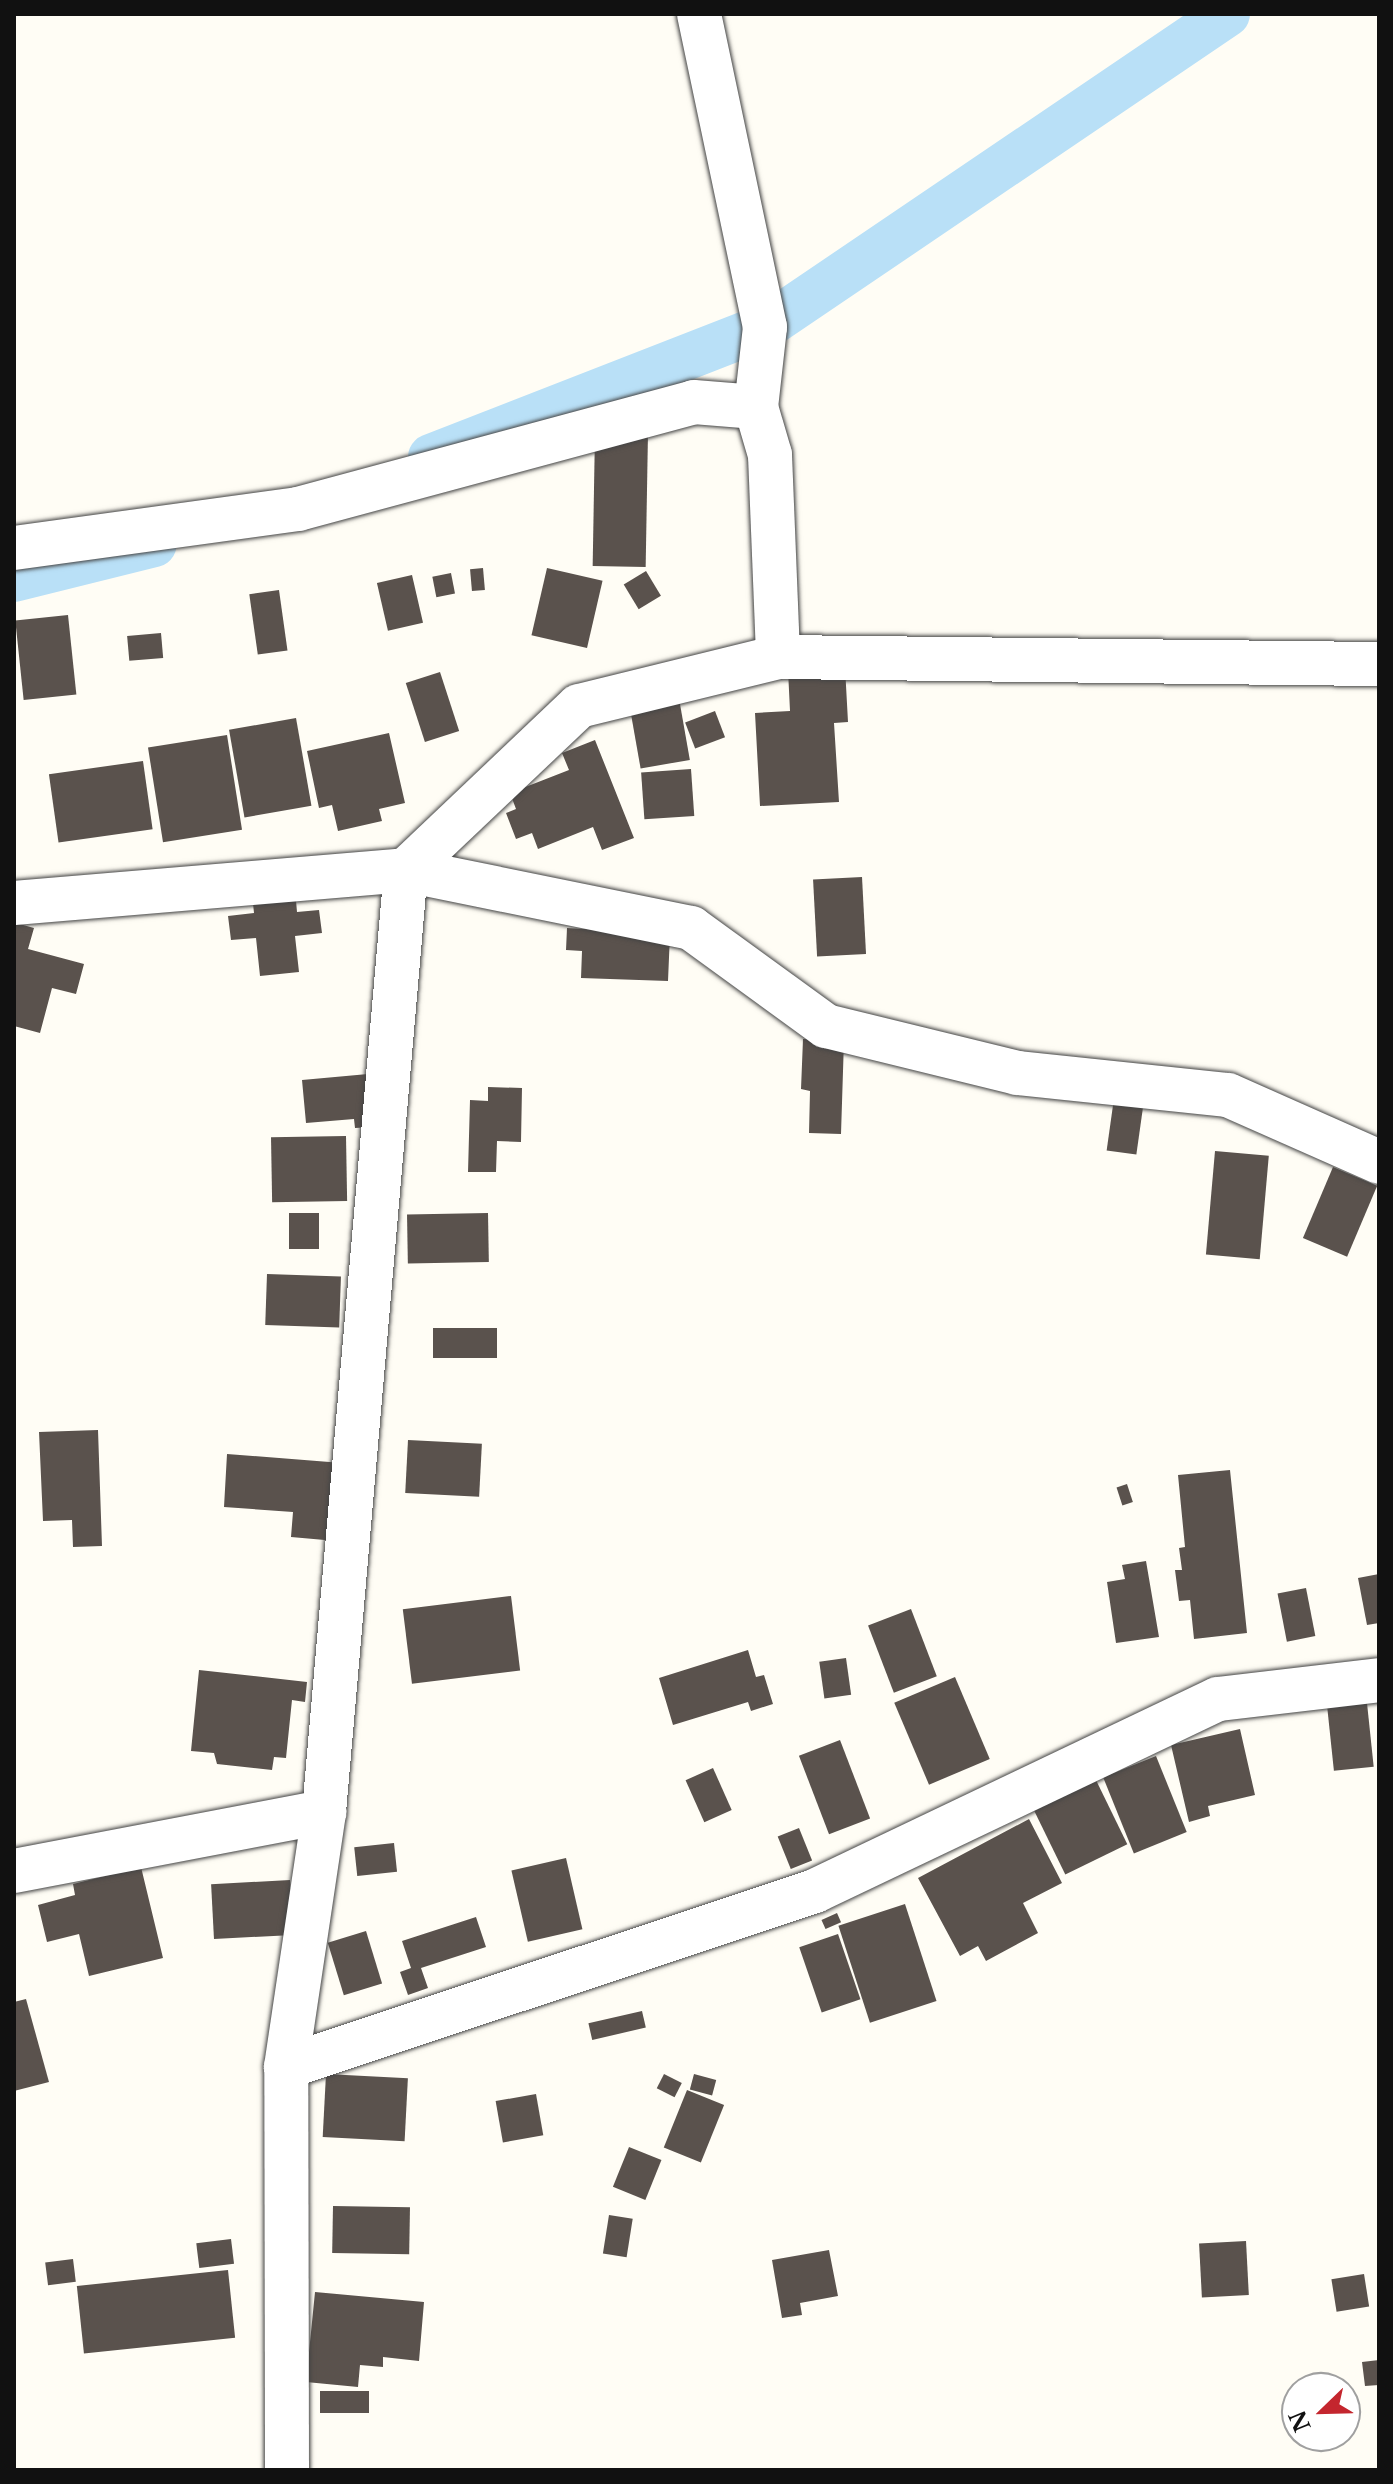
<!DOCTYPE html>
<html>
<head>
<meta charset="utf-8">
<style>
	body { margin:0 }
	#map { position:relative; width:1393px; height:2484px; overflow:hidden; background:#fffdf5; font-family:"Libre Baskerville",serif }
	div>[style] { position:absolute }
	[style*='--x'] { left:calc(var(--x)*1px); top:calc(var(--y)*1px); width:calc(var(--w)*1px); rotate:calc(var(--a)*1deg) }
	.canal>* { height:46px; margin:-23px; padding:0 23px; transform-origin:23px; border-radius:23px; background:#b9e0f7 }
	.building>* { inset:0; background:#5a524d; transform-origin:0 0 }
	.roads { filter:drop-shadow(0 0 2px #444) drop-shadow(0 0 2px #444) }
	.street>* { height:44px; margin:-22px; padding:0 22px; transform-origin:22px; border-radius:22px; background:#fff }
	span { translate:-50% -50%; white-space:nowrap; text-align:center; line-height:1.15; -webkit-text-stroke:8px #fff; paint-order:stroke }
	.frame { position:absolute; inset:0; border:16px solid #111; pointer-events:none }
	.north { position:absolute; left:1281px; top:2372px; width:80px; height:80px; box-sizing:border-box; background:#fff; border:2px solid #a0a0a0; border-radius:50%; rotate:247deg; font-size:22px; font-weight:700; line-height:32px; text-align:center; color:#111 }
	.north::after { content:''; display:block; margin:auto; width:28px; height:36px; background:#c4262e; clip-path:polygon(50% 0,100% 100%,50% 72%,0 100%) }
</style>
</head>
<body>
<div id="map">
	<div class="canal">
		<div style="--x:431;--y:457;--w:358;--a:-21.3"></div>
		<div style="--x:765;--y:327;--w:558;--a:-34.12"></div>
		<div style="--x:14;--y:579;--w:144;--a:-14"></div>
	</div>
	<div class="building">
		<div style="left:595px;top:432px;width:53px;height:134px;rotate:1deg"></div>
		<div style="left:483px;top:568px;width:22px;height:13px;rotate:85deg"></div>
		<div style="left:547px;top:568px;width:57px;height:69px;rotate:13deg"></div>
		<div style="left:646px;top:571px;width:29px;height:26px;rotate:59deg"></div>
		<div style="left:451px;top:573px;width:21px;height:19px;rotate:79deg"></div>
		<div style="left:412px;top:575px;width:49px;height:36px;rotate:77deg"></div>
		<div style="left:279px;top:590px;width:61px;height:30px;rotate:82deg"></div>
		<div style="left:68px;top:615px;width:80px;height:53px;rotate:84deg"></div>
		<div style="left:161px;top:633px;width:25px;height:34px;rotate:85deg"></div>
		<div style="clip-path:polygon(845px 667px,848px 722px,834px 723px,839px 802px,760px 806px,755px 713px,790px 711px,788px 670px)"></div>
		<div style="left:440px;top:672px;width:62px;height:36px;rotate:72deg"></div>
		<div style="left:677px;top:687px;width:74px;height:50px;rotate:80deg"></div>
		<div style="left:715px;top:711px;width:28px;height:32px;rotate:69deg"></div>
		<div style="left:296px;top:718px;width:89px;height:68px;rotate:80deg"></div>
		<div style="clip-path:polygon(389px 733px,405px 803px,379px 809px,382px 821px,338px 831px,332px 805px,319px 808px,307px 751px)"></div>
		<div style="left:227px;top:735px;width:96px;height:80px;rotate:81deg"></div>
		<div style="clip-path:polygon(595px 740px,634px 838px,602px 850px,593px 827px,538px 849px,532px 833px,516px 839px,506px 813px,516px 809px,510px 793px,569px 770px,562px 753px)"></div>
		<div style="left:143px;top:761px;width:69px;height:95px;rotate:82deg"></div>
		<div style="left:691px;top:769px;width:47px;height:50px;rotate:86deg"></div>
		<div style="left:862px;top:877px;width:77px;height:49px;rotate:87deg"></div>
		<div style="clip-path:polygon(295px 889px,297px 912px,319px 910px,322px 933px,295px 936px,299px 972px,260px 976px,256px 938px,231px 940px,228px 916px,254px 913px,252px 894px)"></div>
		<div style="clip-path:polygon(16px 923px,34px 928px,28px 949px,84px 964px,76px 994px,52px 988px,40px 1033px,14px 1026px)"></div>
		<div style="clip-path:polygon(567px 928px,670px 934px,668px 981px,581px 978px,582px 951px,566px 950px)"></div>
		<div style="clip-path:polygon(803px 1039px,844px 1040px,841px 1134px,809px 1133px,810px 1091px,801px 1089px)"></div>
		<div style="clip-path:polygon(368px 1074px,373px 1127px,355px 1128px,354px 1119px,306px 1123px,302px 1080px)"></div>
		<div style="clip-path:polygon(488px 1087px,522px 1088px,521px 1142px,497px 1141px,496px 1172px,468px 1172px,470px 1100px,488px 1101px)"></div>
		<div style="left:1115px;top:1091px;width:30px;height:60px;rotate:8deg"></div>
		<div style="left:346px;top:1136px;width:65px;height:75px;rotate:89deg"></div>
		<div style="left:1215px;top:1151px;width:54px;height:104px;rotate:5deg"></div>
		<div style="left:1333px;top:1167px;width:48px;height:77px;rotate:23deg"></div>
		<div style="left:289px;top:1213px;width:30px;height:36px"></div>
		<div style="left:488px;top:1213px;width:49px;height:81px;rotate:89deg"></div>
		<div style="left:267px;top:1274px;width:74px;height:51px;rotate:2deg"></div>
		<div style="left:433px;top:1328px;width:64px;height:30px"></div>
		<div style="clip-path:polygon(98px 1430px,102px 1546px,73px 1547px,72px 1520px,43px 1521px,39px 1432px)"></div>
		<div style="left:408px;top:1440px;width:74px;height:53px;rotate:3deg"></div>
		<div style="clip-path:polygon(227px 1454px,342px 1463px,336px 1541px,291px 1537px,293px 1512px,224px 1507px)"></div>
		<div style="clip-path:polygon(1230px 1470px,1247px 1633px,1194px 1639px,1190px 1600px,1179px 1601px,1175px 1570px,1182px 1570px,1179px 1548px,1185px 1547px,1178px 1475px)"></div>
		<div style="left:1127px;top:1484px;width:19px;height:11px;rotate:72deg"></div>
		<div style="clip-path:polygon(1146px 1561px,1159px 1637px,1116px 1643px,1107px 1582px,1125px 1579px,1122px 1565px)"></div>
		<div style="clip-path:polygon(1379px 1574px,1379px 1623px,1367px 1625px,1358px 1578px)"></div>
		<div style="left:1306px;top:1588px;width:49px;height:29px;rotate:79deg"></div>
		<div style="left:511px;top:1596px;width:75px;height:109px;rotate:83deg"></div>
		<div style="left:911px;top:1609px;width:72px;height:46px;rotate:69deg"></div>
		<div style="clip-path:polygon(748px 1650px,756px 1677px,764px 1675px,773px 1704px,751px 1711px,748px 1702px,673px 1725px,659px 1678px)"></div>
		<div style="left:846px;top:1658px;width:37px;height:27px;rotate:82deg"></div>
		<div style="clip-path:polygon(199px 1670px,307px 1682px,305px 1702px,292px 1700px,286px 1758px,274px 1757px,272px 1770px,217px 1764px,214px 1753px,191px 1751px)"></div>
		<div style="left:955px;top:1677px;width:89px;height:66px;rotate:67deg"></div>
		<div style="left:1367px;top:1703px;width:64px;height:40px;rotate:84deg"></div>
		<div style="clip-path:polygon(1240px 1729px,1255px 1795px,1208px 1806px,1210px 1816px,1189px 1822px,1171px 1745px)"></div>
		<div style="left:840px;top:1740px;width:84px;height:44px;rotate:69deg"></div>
		<div style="left:1156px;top:1756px;width:82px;height:57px;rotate:68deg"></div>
		<div style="left:713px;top:1768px;width:46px;height:30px;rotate:66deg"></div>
		<div style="left:1094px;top:1776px;width:76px;height:69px;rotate:64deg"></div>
		<div style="clip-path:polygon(1029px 1819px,1062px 1883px,1023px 1903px,1038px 1933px,986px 1961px,978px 1946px,960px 1956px,918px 1878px)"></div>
		<div style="left:799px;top:1828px;width:35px;height:23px;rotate:68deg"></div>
		<div style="left:394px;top:1843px;width:29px;height:40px;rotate:84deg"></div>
		<div style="left:566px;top:1858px;width:73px;height:56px;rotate:77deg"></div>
		<div style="clip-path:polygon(141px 1867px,163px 1958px,89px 1976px,79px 1934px,47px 1942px,38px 1905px,75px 1895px,73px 1884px)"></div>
		<div style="left:290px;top:1880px;width:55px;height:79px;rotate:87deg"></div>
		<div style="left:905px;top:1904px;width:102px;height:70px;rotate:72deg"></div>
		<div style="left:837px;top:1913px;width:10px;height:17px;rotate:66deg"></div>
		<div style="clip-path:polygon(476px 1917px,486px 1947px,421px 1968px,428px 1988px,408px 1995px,400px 1972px,411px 1968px,402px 1941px)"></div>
		<div style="left:366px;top:1931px;width:55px;height:40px;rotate:73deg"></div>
		<div style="left:838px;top:1934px;width:69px;height:41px;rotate:71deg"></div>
		<div style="clip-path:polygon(26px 1999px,49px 2082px,14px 2091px,14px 2002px)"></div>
		<div style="left:642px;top:2011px;width:17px;height:55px;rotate:77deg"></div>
		<div style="left:326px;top:2074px;width:82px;height:63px;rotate:3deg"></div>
		<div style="left:664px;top:2074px;width:20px;height:16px;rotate:27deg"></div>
		<div style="left:694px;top:2074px;width:23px;height:16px;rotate:15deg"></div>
		<div style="left:687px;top:2090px;width:40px;height:62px;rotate:22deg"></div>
		<div style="left:536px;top:2094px;width:42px;height:41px;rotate:80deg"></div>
		<div style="left:629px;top:2147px;width:35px;height:43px;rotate:22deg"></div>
		<div style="left:333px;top:2206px;width:77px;height:47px;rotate:1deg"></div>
		<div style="left:609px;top:2215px;width:24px;height:39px;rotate:9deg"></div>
		<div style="left:231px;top:2239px;width:25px;height:35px;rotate:83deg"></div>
		<div style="left:1246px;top:2241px;width:54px;height:47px;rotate:87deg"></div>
		<div style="clip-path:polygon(829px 2250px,838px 2296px,800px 2303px,802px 2315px,782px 2318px,772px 2260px)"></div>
		<div style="left:73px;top:2259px;width:23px;height:28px;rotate:83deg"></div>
		<div style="left:228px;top:2270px;width:68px;height:152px;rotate:84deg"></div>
		<div style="left:1364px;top:2274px;width:33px;height:33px;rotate:81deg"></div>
		<div style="clip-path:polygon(315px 2292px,424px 2302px,419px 2361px,383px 2357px,383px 2367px,360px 2365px,358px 2387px,306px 2382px)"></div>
		<div style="clip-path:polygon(1379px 2360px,1379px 2385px,1365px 2386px,1362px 2362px)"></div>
		<div style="left:320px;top:2391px;width:49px;height:22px"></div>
	</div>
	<div class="roads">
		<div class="street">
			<div style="--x:699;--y:14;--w:320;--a:78.1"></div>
			<div style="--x:765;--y:327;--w:81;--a:96.4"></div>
			<div style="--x:14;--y:548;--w:287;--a:-7.8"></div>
			<div style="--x:298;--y:509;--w:410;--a:-15.1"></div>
			<div style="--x:694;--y:402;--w:62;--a:4.6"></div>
			<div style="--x:756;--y:407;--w:50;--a:73.7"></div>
			<div style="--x:770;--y:455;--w:202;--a:87.7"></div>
			<div style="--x:14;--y:903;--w:393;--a:-4.8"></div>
			<div style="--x:406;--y:870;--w:291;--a:11.5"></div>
			<div style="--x:691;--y:928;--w:167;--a:36"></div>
			<div style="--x:826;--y:1026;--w:197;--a:13.8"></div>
			<div style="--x:1017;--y:1073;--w:212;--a:6"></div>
			<div style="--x:1228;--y:1095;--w:165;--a:23.9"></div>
			<div style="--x:14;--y:1871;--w:316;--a:-10.8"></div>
			<div style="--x:286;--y:2067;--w:558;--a:-18.4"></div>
			<div style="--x:815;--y:1891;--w:446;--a:-25.5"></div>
			<div style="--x:1218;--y:1699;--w:162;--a:-6.7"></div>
			<div style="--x:287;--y:2470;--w:403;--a:-90.1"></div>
			<div style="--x:286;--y:2067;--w:258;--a:-81.5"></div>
			<div style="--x:324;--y:1812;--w:946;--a:-85.03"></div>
			<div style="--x:406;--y:870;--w:238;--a:-43.5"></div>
			<div style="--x:579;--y:706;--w:205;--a:-13.8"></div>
			<div style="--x:778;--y:657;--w:601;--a:0.67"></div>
		</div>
	</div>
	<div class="frame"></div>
	<div class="north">N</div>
</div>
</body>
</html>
